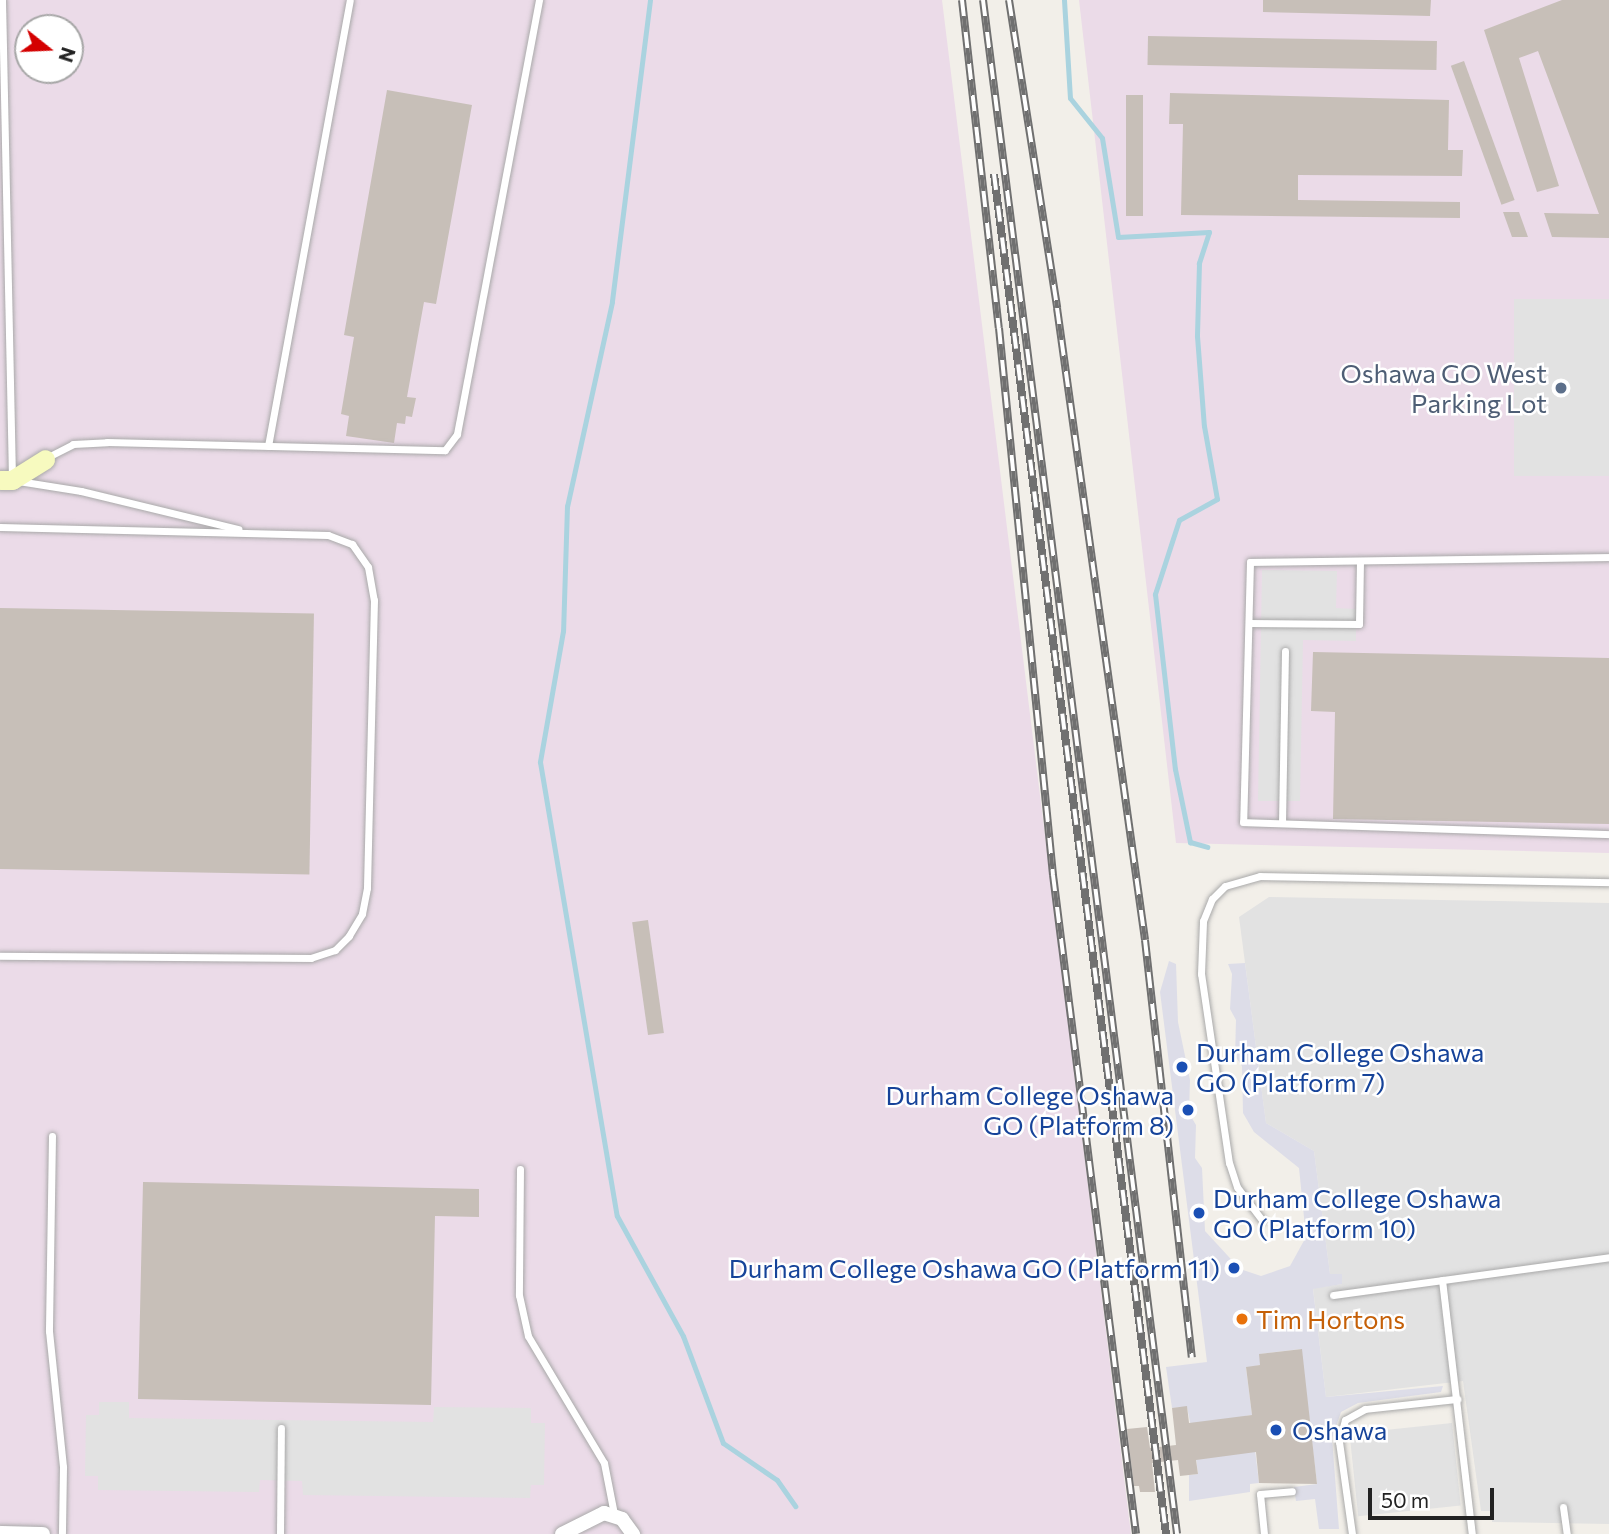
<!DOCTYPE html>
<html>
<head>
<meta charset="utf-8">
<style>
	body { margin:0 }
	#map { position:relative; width:1609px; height:1534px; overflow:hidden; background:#f2efe9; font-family:Commissioner,sans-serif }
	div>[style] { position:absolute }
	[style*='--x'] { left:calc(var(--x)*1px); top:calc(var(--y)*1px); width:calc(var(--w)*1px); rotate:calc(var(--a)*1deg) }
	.industrial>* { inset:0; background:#ebdbe8 }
	.parking>* { inset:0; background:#e2e2e2; transform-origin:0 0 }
	.plaza>* { inset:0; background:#dddde8 }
	.stream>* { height:5px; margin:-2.5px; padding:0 2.5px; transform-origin:2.5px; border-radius:2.5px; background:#aad3df }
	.building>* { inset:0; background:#c7bfb8; transform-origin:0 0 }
	.roads { filter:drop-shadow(0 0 2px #a9a9a9) drop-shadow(0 0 2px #a9a9a9) }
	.lane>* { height:7px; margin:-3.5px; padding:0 3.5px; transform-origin:3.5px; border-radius:3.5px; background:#fff }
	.street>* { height:14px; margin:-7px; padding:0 7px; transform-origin:7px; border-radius:7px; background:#fff }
	.secondary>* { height:19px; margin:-9.5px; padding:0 9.5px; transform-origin:9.5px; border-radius:9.5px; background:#f7fabf }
	.rail>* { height:8px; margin-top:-4px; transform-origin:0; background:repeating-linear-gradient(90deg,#fff 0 16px,#707070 0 32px); box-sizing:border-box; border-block:2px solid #707070 }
	.dots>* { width:19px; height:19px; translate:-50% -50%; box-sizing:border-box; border:4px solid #fff; border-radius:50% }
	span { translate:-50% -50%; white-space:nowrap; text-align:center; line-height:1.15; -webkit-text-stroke:5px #fff; paint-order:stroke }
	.service-label { font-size:26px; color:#4e5e75 }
	.right { translate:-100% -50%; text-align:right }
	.transit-label { font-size:26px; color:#164399 }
	.left { translate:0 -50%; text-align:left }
	.food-label { font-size:26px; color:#c56008 }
	.north { position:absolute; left:14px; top:14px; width:70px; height:70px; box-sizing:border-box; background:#fff; border:2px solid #a7a7a7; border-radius:50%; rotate:108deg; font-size:19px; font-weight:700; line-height:28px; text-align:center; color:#222 }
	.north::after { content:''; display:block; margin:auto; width:24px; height:32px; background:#d40000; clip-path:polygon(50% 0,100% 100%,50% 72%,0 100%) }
	.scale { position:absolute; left:1368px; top:1488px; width:126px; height:32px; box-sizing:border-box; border:4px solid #222; border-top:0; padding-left:9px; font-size:21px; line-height:24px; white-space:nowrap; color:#222; -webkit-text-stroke:5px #fff; paint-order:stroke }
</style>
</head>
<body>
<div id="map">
	<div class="industrial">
		<div style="clip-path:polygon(evenodd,0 0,942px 0,1131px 1534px,0 1534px,0 0,28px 28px,70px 28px,70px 70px,28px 70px,28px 28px)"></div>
		<div style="clip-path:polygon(1079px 0,1609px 0,1609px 853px,1176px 843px)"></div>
	</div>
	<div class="parking">
		<div style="left:1514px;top:299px;width:95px;height:177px"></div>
		<div style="clip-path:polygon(1262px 570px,1337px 571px,1336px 608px,1356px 609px,1356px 641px,1303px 640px,1300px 801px,1258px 801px)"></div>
		<div style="clip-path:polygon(1269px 897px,1609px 903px,1609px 1524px,1492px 1522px,1492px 1511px,1481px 1511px,1463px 1381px,1326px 1397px,1313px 1288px,1342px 1284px,1342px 1274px,1330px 1274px,1314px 1151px,1266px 1123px,1239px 917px)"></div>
		<div style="clip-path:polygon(99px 1402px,129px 1402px,129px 1418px,433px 1422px,434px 1407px,531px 1408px,531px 1423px,545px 1423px,544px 1485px,531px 1485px,530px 1498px,303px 1495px,302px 1481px,260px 1480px,259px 1492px,98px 1490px,98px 1476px,85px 1476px,86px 1415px,99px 1415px)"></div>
		<div style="left:1452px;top:1423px;width:83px;height:103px;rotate:84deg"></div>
	</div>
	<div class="plaza">
		<div style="clip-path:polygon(1169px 961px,1176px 964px,1178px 1022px,1190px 1080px,1189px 1113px,1196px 1125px,1195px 1158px,1202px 1168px,1205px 1231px,1240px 1269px,1261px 1276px,1290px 1266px,1306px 1237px,1299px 1168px,1254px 1132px,1243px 1113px,1242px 1066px,1235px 1056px,1236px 1020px,1230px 1009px,1232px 974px,1228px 964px,1245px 963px,1266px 1123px,1314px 1151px,1330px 1274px,1342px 1274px,1342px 1284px,1313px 1289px,1326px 1397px,1443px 1386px,1441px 1392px,1358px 1403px,1341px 1412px,1332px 1438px,1339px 1529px,1319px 1529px,1315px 1499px,1296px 1501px,1294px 1487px,1317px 1484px,1301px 1349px,1260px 1354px,1260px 1365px,1246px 1368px,1252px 1415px,1245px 1416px,1246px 1424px,1253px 1433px,1259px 1483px,1250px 1484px,1250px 1492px,1189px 1501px,1189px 1475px,1198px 1474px,1194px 1442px,1187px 1407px,1172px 1408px,1166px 1367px,1207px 1362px,1160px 992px)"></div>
	</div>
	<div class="stream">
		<div style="--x:650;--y:0;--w:304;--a:97.2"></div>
		<div style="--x:612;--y:302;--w:209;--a:102.4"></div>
		<div style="--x:567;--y:506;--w:125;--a:91.8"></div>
		<div style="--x:563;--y:631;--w:133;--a:100"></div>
		<div style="--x:540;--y:762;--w:460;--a:80.4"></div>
		<div style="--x:617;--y:1216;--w:137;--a:61.2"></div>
		<div style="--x:683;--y:1336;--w:114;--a:69.5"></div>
		<div style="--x:723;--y:1443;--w:65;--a:34.4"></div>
		<div style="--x:777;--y:1480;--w:32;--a:55"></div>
		<div style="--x:1064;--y:0;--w:98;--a:86.5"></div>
		<div style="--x:1070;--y:98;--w:51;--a:51.3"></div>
		<div style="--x:1102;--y:138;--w:100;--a:80.8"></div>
		<div style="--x:1118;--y:237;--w:91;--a:-3.1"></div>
		<div style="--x:1209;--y:232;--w:33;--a:108"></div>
		<div style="--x:1199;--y:263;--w:73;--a:91.6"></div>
		<div style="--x:1197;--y:336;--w:90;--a:85.6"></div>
		<div style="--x:1204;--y:426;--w:74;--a:79.9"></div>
		<div style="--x:1217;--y:499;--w:43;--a:151.1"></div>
		<div style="--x:1179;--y:520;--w:78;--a:108"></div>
		<div style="--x:1155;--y:594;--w:176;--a:83.5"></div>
		<div style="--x:1175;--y:769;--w:75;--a:78.4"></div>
		<div style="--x:1190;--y:842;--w:18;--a:16"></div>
	</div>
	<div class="building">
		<div style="clip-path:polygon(1263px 0,1431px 0,1430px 16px,1263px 12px)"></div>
		<div style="clip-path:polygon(1562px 0,1609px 0,1609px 238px,1552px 237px,1544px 213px,1599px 214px,1538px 51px,1519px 58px,1559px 186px,1537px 192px,1484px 30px)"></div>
		<div style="left:1148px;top:36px;width:289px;height:29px;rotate:1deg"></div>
		<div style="left:1464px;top:61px;width:148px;height:14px;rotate:70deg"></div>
		<div style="clip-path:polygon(387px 90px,472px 105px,436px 304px,424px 302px,407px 397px,416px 398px,412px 417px,406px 416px,405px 424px,397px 423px,394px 443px,346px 436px,349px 416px,341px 414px,354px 337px,344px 335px)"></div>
		<div style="clip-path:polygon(1170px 93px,1449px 100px,1448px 150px,1463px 150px,1462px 176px,1298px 175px,1298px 200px,1460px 202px,1460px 218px,1181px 215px,1183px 124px,1169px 124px)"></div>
		<div style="left:1126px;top:95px;width:17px;height:121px"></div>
		<div style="clip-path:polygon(1503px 212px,1519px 212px,1528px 237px,1512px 237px)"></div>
		<div style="left:0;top:608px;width:314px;height:261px;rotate:1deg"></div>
		<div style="clip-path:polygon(1313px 652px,1609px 658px,1609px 824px,1333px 819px,1335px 712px,1311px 711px)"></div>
		<div style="left:648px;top:920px;width:114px;height:16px;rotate:82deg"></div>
		<div style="clip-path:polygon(143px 1182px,479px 1189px,479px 1217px,435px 1216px,431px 1405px,138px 1399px)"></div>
		<div style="clip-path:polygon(1302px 1349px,1317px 1484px,1259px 1483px,1256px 1452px,1196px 1460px,1198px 1474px,1180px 1476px,1178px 1460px,1152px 1463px,1155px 1492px,1140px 1492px,1139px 1486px,1134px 1486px,1127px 1429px,1147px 1427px,1150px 1448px,1176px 1445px,1172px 1408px,1187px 1406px,1189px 1423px,1252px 1415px,1246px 1367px,1260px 1365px,1259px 1354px)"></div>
	</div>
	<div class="roads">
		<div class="lane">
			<div style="--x:2;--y:0;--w:480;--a:88.8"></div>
			<div style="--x:12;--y:480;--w:70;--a:9.1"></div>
			<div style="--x:81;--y:491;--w:162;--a:13.6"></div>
			<div style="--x:268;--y:446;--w:453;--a:-79.6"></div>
			<div style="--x:46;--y:458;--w:30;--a:-27"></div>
			<div style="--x:73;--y:444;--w:34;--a:-3"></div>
			<div style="--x:107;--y:442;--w:338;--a:1.4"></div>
			<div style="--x:445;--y:450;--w:20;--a:-53"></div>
			<div style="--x:457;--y:434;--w:442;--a:-79.3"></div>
			<div style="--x:0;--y:527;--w:328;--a:1.4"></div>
			<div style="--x:328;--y:535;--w:26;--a:21"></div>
			<div style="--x:352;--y:544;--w:28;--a:55"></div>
			<div style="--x:368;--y:567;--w:34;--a:80"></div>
			<div style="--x:374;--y:600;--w:288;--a:91.4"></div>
			<div style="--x:367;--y:888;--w:26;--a:101"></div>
			<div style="--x:362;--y:914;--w:26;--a:121"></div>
			<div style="--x:349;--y:936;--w:20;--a:135"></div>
			<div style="--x:335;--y:950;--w:25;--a:162"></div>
			<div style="--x:311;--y:958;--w:311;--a:-179.6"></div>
			<div style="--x:1609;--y:557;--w:359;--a:179.2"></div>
			<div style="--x:1250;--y:562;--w:260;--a:91.5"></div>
			<div style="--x:1243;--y:822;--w:366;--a:1.9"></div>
			<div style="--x:1249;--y:623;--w:110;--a:0.5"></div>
			<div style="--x:1359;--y:624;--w:63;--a:-89.1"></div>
			<div style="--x:1282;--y:823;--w:172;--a:-89"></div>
			<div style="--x:52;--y:1136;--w:195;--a:90.9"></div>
			<div style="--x:49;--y:1331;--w:137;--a:84.1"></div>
			<div style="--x:63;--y:1467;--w:67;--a:90.9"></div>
			<div style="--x:520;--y:1169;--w:126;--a:90.5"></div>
			<div style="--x:519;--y:1295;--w:42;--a:77.6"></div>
			<div style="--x:528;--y:1336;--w:148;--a:59.1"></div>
			<div style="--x:604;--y:1463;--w:52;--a:78.9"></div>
			<div style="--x:1262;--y:1220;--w:41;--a:-127.1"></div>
			<div style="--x:1237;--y:1187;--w:25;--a:-108"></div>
			<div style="--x:1229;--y:1163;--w:191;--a:-98.4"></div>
			<div style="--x:1201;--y:974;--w:53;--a:-87.8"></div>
			<div style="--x:1203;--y:921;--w:24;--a:-68"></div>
			<div style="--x:1212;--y:899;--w:18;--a:-45"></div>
			<div style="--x:1225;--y:886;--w:36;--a:-16"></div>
			<div style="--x:1260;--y:876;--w:349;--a:1"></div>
			<div style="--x:1442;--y:1280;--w:256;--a:83.3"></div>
			<div style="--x:1333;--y:1295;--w:279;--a:-7.8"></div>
			<div style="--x:1563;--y:1507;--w:27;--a:82"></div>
			<div style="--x:280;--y:1534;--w:106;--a:-89.5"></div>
			<div style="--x:1264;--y:1534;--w:40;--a:-95.7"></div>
			<div style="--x:1260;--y:1494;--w:32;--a:-5"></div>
			<div style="--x:1352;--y:1534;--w:93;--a:-98"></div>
			<div style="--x:1339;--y:1442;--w:23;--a:-75"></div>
			<div style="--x:1345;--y:1420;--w:23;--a:-29"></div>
			<div style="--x:1365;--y:1409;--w:93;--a:-6.2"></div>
		</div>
		<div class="street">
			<div style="--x:0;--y:1533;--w:43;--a:1.3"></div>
			<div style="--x:562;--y:1534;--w:47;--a:-26.6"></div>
			<div style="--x:604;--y:1513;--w:19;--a:18"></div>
			<div style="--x:622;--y:1519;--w:19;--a:54"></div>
		</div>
		<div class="secondary">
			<div style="--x:0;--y:480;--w:12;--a:0"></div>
			<div style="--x:12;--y:480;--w:39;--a:-32"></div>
		</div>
	</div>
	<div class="rail">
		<div style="--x:962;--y:0;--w:330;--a:83.6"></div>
		<div style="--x:999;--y:328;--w:550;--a:84.36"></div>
		<div style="--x:1053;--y:875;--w:664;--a:82.82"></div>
		<div style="--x:983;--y:0;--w:1546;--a:82.79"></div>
		<div style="--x:1009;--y:0;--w:312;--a:81.1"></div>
		<div style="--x:1057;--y:308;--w:638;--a:82.07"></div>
		<div style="--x:1145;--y:940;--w:420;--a:83.6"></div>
		<div style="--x:994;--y:174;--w:1371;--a:82.79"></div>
	</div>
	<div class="dots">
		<div style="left:1561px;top:388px;background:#5c6f8a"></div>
		<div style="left:1182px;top:1067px;background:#1a4fb4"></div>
		<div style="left:1188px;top:1110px;background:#1a4fb4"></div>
		<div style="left:1199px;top:1213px;background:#1a4fb4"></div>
		<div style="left:1234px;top:1268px;background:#1a4fb4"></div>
		<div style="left:1242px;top:1319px;background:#e8710a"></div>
		<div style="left:1276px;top:1430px;background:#1a4fb4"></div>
	</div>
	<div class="service-label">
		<span class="right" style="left:1547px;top:388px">Oshawa GO West<br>Parking Lot</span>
	</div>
	<div class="transit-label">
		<span class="left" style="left:1196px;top:1067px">Durham College Oshawa<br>GO (Platform 7)</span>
		<span class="right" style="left:1174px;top:1110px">Durham College Oshawa<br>GO (Platform 8)</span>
		<span class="left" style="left:1213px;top:1213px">Durham College Oshawa<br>GO (Platform 10)</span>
		<span class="right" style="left:1220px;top:1268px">Durham College Oshawa GO (Platform 11)</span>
		<span class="left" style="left:1292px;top:1430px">Oshawa</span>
	</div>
	<div class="food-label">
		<span class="left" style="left:1256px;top:1319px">Tim Hortons</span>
	</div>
	<div class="north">N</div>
	<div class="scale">50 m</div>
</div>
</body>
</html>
